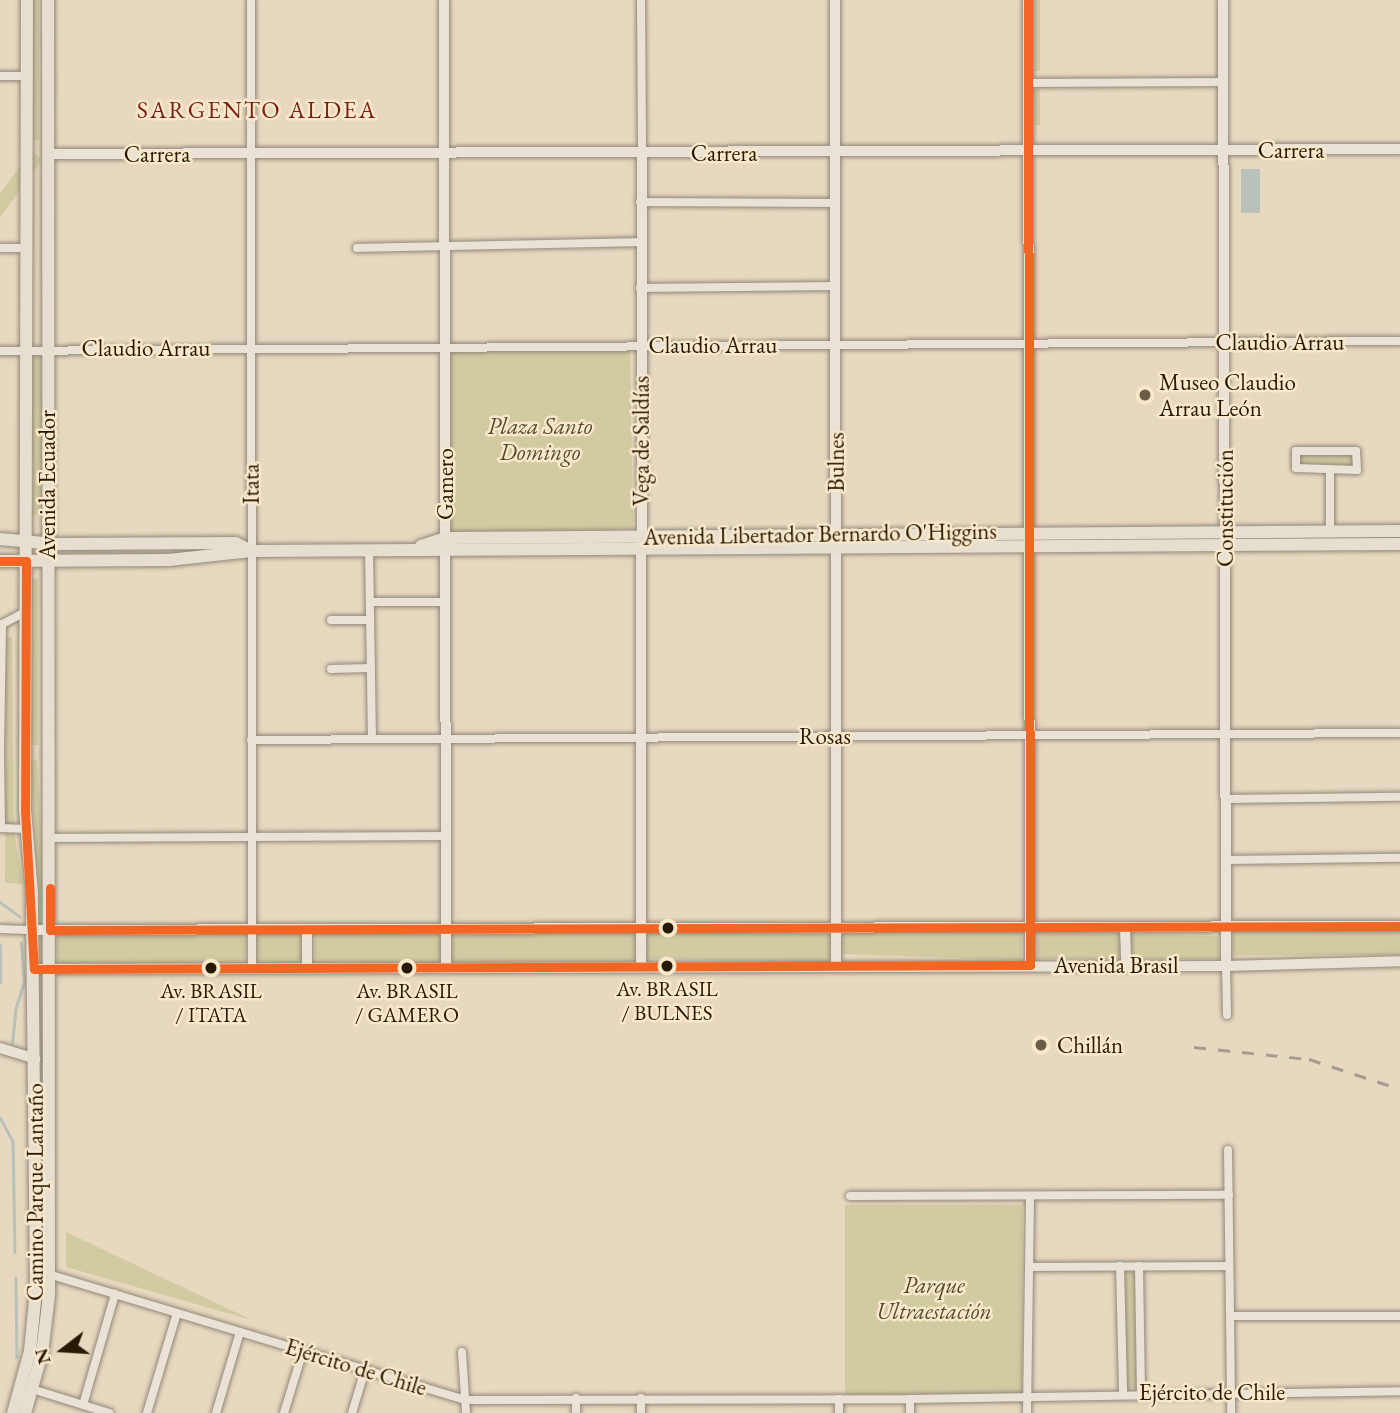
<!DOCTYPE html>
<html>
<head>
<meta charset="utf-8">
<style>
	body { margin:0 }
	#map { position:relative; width:1400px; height:1413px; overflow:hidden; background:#e7d8bf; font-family:"EB Garamond",serif }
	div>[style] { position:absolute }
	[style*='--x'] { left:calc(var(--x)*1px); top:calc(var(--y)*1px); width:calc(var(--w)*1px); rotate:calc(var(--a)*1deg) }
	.green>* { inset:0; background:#d2caa1; transform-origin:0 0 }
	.water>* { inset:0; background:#b8c2b9; transform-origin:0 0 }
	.stream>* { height:2.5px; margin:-1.25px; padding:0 1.25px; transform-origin:1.25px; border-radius:1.25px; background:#b8c2b9 }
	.roads { filter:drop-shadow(0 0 2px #928878) drop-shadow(0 0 2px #928878) }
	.minor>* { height:8px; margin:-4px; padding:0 4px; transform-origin:4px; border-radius:4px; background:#eae2d6 }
	.tertiary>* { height:10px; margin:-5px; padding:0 5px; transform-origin:5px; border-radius:5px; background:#eae2d6 }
	.secondary>* { height:10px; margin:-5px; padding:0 5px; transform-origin:5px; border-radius:5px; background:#eae2d6 }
	.primary>* { height:12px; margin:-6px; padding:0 6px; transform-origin:6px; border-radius:6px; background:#e6ded0 }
	.rail>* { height:2.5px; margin-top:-1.25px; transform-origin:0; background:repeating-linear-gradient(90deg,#a49c91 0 12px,transparent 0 24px) }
	.bus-1>* { height:9px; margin:-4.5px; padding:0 4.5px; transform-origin:4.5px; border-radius:4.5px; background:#f26522 }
	.dots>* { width:19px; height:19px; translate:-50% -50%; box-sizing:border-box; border:4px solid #fae8cb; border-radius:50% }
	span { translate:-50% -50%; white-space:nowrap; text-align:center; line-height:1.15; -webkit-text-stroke:5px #fae8cb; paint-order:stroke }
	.bus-label { font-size:21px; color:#271904 }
	.street-label { font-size:23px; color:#271904 }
	.poi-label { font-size:23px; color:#271904 }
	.left { translate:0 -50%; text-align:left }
	.park-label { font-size:23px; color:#554b2c; font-style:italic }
	.neighbourhood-label { font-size:24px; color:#7a1f14; letter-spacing:2px }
	.north { position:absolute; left:28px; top:1315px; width:70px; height:70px; -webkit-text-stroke:5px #fae8cb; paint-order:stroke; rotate:253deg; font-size:19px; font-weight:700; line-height:28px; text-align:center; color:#271904 }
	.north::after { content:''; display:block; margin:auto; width:24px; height:32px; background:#271904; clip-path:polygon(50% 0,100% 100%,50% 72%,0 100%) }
</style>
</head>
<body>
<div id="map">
	<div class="green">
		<div style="left:31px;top:0;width:8px;height:140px"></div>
		<div style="left:1034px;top:0;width:6px;height:71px"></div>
		<div style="clip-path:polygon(1033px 89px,1040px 89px,1040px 125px,1034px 125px)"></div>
		<div style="left:31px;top:151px;width:14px;height:191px;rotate:36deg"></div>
		<div style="left:630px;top:348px;width:181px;height:182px;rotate:89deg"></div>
		<div style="clip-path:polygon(30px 356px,41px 356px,44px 516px,33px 515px,33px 455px,28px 447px)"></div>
		<div style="left:1297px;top:452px;width:57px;height:15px;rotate:1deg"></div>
		<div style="left:38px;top:579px;width:166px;height:9px;rotate:90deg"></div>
		<div style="clip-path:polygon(12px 637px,14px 831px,23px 884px,5px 883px,6px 638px)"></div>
		<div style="clip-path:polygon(30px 759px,37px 760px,46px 917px,41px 917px)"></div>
		<div style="left:1400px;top:931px;width:24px;height:167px;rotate:90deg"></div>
		<div style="left:57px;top:932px;width:189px;height:31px"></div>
		<div style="left:638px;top:932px;width:31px;height:186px;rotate:90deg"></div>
		<div style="left:646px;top:932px;width:185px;height:27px;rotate:1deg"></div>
		<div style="clip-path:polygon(1038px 932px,1218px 936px,1218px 959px,1038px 959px)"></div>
		<div style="left:442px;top:933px;width:31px;height:127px;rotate:90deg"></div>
		<div style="left:1022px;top:933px;width:27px;height:182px;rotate:92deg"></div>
		<div style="left:256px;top:934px;width:46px;height:30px;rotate:1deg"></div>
		<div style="left:845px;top:1205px;width:177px;height:189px"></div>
		<div style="clip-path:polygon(66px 1232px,252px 1320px,66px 1267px)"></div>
		<div style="left:1135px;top:1272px;width:116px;height:13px;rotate:89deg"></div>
	</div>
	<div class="water">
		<div style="left:1241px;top:169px;width:19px;height:44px"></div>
	</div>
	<div class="stream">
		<div style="--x:0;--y:902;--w:24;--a:36"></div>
		<div style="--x:0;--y:983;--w:38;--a:-90"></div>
		<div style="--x:12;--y:1043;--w:36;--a:-84"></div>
		<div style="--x:16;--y:1007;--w:25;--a:-72"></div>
		<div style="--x:24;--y:983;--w:40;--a:-94.3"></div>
		<div style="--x:0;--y:1117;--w:27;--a:62"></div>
		<div style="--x:13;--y:1141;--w:111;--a:89"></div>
		<div style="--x:16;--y:1278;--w:79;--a:89.3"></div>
	</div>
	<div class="roads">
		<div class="minor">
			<div style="--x:251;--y:0;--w:969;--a:89.94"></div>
			<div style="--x:641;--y:0;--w:153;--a:89.6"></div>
			<div style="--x:0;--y:76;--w:27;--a:0"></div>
			<div style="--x:1028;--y:83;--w:195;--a:-0.3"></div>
			<div style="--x:640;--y:202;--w:195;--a:0.3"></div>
			<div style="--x:0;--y:248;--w:27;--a:0"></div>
			<div style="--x:357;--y:248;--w:283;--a:-1.2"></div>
			<div style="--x:640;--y:288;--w:195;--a:-0.6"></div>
			<div style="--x:0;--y:351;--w:1400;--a:-0.41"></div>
			<div style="--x:1296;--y:451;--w:60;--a:0"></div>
			<div style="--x:1356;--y:451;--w:19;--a:87"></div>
			<div style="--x:1357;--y:470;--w:61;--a:-178.1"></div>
			<div style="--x:1296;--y:468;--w:17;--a:-90"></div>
			<div style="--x:1330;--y:532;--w:63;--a:-90"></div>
			<div style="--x:369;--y:550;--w:189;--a:89.1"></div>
			<div style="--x:370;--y:602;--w:75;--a:0"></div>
			<div style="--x:25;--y:612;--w:26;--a:152"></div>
			<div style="--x:2;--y:624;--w:130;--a:90.9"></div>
			<div style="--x:0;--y:754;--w:74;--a:89.2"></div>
			<div style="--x:1;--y:828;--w:26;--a:2"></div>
			<div style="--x:331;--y:620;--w:39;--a:0"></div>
			<div style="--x:331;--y:669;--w:40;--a:-1.4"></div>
			<div style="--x:251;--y:740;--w:1149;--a:-0.35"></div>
			<div style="--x:1226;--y:799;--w:174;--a:-0.7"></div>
			<div style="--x:47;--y:838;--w:399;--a:-0.3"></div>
			<div style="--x:1226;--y:860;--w:174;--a:-0.7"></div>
			<div style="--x:0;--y:929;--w:33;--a:2"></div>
			<div style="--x:1226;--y:966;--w:49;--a:88.8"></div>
			<div style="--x:1228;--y:1150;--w:263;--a:89.3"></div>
			<div style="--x:850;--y:1196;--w:379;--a:-0.2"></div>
			<div style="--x:1120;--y:1266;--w:127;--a:88.6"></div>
			<div style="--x:1139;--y:1266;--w:127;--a:89.1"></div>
			<div style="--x:1030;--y:1267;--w:199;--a:-0.3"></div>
			<div style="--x:35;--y:1270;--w:450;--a:16.8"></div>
			<div style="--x:466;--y:1400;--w:444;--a:-0.1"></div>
			<div style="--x:910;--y:1399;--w:490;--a:-0.9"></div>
			<div style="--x:1230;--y:1316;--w:170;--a:0"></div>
			<div style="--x:462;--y:1352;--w:61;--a:86.2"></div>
			<div style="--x:32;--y:1389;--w:81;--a:17.3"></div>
			<div style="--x:576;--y:1398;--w:15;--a:90"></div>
			<div style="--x:641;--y:1398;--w:15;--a:90"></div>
			<div style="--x:839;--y:1399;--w:14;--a:90"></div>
			<div style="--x:910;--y:1399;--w:14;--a:90"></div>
			<div style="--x:83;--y:1405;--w:116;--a:-73.9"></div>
			<div style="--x:147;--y:1413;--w:104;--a:-73.3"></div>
			<div style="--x:216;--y:1413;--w:84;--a:-73.5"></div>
			<div style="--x:284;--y:1413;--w:65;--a:-73"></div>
			<div style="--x:352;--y:1413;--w:45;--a:-73.2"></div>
			<div style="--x:1027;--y:1413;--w:216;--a:-89.2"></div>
		</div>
		<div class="tertiary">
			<div style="--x:444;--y:0;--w:968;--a:89.88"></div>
			<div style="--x:835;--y:0;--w:966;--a:89.94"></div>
			<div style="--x:48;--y:154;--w:1352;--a:-0.21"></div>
			<div style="--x:641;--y:967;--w:814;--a:-89.93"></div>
			<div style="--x:0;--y:1048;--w:37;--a:17"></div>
		</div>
		<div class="secondary">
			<div style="--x:1028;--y:0;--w:965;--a:89.88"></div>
			<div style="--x:1223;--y:0;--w:966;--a:89.82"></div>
			<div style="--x:1125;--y:928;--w:35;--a:88"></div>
			<div style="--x:33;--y:930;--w:1367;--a:-0.17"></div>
			<div style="--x:307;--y:968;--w:39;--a:-90"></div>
			<div style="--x:34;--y:969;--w:1192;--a:-0.14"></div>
			<div style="--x:1226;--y:966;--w:174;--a:-1.6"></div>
		</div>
		<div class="primary">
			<div style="--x:0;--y:539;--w:55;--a:5.2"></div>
			<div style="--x:55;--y:544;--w:181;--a:-0.3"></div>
			<div style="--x:236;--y:543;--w:17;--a:28"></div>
			<div style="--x:421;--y:546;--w:26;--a:-18"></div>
			<div style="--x:446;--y:538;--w:954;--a:-0.42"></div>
			<div style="--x:0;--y:561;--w:169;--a:-0.3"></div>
			<div style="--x:169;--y:560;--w:82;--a:-6.3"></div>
			<div style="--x:251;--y:551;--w:1149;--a:-0.35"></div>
			<div style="--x:13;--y:1413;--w:64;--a:-74.7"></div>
			<div style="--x:30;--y:1351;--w:60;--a:-84.3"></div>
			<div style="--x:36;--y:1291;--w:398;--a:-90.6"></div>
			<div style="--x:32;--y:893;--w:83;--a:-94.8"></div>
			<div style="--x:25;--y:810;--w:810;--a:-89.86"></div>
			<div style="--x:25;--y:1413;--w:62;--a:-74.2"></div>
			<div style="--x:42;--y:1353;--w:58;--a:-83.1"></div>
			<div style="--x:49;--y:1295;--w:1295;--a:-90.04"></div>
		</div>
	</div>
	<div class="rail">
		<div style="--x:1194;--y:1047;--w:116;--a:6"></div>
		<div style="--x:1309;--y:1059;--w:96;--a:18.2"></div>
	</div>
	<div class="bus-1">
		<div style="--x:0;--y:561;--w:26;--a:0"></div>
		<div style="--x:26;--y:561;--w:249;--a:90.2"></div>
		<div style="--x:25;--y:810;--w:159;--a:86.8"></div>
		<div style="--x:34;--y:969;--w:996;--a:-0.23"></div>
		<div style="--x:1030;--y:965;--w:965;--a:-90.12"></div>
		<div style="--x:50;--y:888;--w:42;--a:90"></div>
		<div style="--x:50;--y:930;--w:1350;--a:-0.17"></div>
	</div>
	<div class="dots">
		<div style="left:1145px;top:395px;background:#6a5c45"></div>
		<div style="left:668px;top:928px;background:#271904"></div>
		<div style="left:667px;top:966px;background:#271904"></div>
		<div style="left:211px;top:968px;background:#271904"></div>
		<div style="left:407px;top:968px;background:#271904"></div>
		<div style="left:1041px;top:1045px;background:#6a5c45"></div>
	</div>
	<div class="bus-label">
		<span style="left:667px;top:1001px">Av. BRASIL<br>/ BULNES</span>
		<span style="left:211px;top:1003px">Av. BRASIL<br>/ ITATA</span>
		<span style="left:407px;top:1003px">Av. BRASIL<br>/ GAMERO</span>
	</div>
	<div class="street-label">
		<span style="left:1291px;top:150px">Carrera</span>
		<span style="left:724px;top:153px">Carrera</span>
		<span style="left:157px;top:154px">Carrera</span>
		<span style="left:1280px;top:342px">Claudio Arrau</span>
		<span style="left:713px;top:345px">Claudio Arrau</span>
		<span style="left:146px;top:348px">Claudio Arrau</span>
		<span style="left:641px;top:441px;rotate:-90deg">Vega de Saldías</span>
		<span style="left:836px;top:462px;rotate:-90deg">Bulnes</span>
		<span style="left:251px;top:484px;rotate:-90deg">Itata</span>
		<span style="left:445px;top:484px;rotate:-90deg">Gamero</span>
		<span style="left:47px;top:485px;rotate:-90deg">Avenida Ecuador</span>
		<span style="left:1225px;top:508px;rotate:-90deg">Constitución</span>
		<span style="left:820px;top:534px;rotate:-1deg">Avenida Libertador Bernardo O'Higgins</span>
		<span style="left:825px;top:736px">Rosas</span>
		<span style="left:1116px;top:965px">Avenida Brasil</span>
		<span style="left:35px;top:1192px;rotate:-90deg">Camino Parque Lantaño</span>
		<span style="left:356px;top:1367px;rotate:17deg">Ejército de Chile</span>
		<span style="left:1212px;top:1392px">Ejército de Chile</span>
	</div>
	<div class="poi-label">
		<span class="left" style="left:1159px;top:395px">Museo Claudio<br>Arrau León</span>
		<span class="left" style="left:1057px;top:1045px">Chillán</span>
	</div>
	<div class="park-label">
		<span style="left:540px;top:439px">Plaza Santo<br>Domingo</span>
		<span style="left:934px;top:1298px">Parque<br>Ultraestación</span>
	</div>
	<div class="neighbourhood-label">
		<span style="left:257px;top:110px">SARGENTO ALDEA</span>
	</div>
	<div class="north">N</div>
</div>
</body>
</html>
